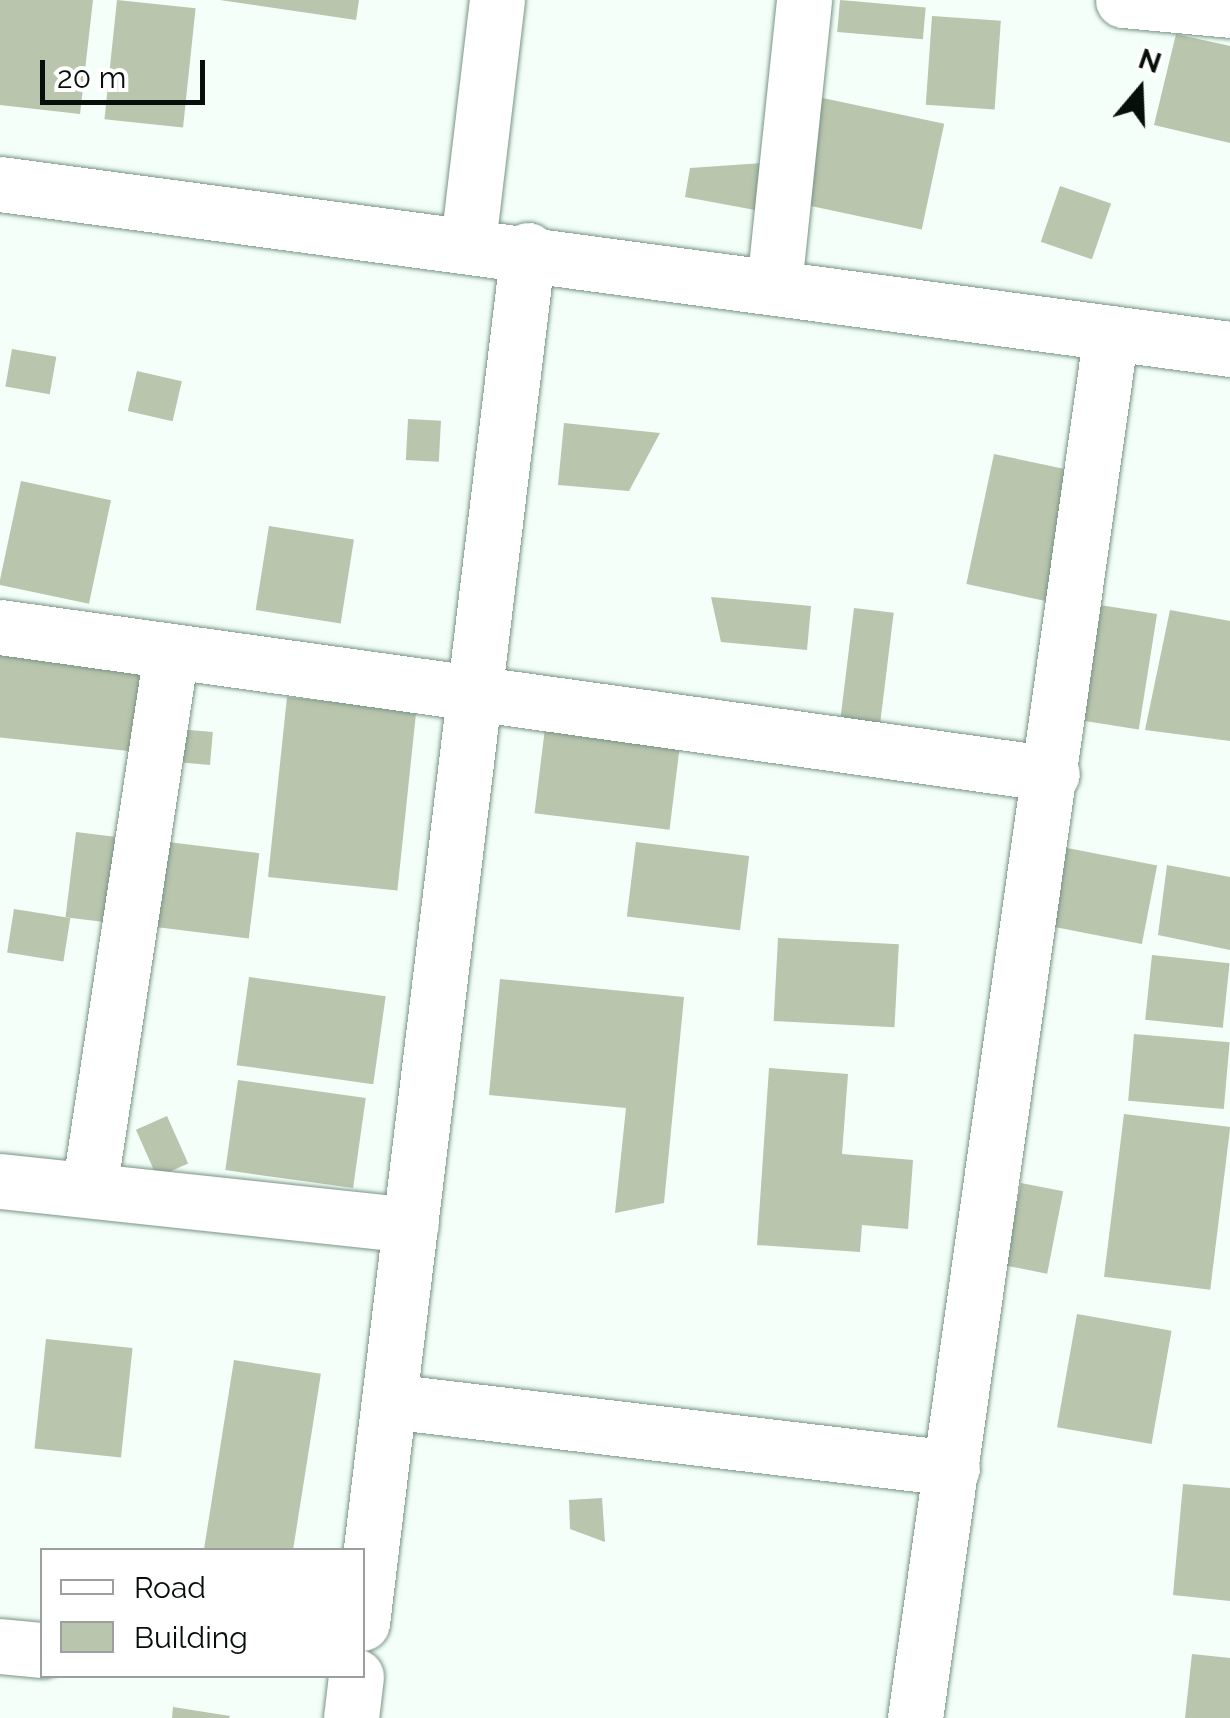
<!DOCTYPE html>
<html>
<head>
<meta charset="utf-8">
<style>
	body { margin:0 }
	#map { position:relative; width:1230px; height:1718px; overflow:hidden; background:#f3fff8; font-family:Raleway,sans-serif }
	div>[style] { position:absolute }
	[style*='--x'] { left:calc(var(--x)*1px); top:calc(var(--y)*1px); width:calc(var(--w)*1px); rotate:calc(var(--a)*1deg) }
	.building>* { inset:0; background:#b9c5ad; transform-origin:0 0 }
	.roads { filter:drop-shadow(0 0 2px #799486) drop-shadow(0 0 2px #799486) }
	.minor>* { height:55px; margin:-27.5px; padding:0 27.5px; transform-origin:27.5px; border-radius:27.5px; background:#fff }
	span { translate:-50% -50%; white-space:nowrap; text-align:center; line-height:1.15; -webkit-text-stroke:10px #fff; paint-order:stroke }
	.legend { position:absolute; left:40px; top:1548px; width:325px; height:130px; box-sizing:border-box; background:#fff; border:2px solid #9b9f9d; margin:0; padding:12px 18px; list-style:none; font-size:30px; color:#060f0a }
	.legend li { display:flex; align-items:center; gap:20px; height:50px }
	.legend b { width:50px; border:2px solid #9b9f9d }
	.north { position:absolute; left:1090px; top:40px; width:100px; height:100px; -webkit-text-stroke:8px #fff; paint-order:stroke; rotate:19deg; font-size:28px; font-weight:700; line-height:40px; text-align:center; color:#060f0a }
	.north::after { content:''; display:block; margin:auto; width:35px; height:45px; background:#060f0a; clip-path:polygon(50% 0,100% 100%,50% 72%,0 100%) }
	.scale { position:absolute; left:40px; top:60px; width:165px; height:45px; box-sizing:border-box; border:5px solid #060f0a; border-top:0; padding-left:12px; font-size:30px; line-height:35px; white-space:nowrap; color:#060f0a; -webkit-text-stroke:8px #fff; paint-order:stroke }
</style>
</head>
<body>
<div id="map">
	<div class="building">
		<div style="clip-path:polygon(0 0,93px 0,80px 114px,0 105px)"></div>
		<div style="left:117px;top:0;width:79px;height:120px;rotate:6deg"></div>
		<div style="clip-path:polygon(220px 0,359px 0,356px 20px)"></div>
		<div style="left:840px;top:0;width:86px;height:32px;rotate:5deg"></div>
		<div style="left:932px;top:16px;width:69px;height:89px;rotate:4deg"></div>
		<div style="clip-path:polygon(1176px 34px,1230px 46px,1230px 143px,1154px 125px)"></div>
		<div style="left:818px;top:97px;width:129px;height:108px;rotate:12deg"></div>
		<div style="clip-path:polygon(763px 163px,755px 210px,685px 197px,690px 168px)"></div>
		<div style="left:1060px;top:186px;width:54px;height:59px;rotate:19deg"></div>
		<div style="left:12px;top:349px;width:45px;height:38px;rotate:10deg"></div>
		<div style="left:137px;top:371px;width:46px;height:41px;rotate:13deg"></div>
		<div style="left:408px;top:419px;width:33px;height:41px;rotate:3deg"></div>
		<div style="clip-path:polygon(564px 423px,660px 433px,629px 491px,558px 485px)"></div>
		<div style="left:994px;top:454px;width:81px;height:133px;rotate:12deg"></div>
		<div style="left:21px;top:481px;width:92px;height:106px;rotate:12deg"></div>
		<div style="left:269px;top:526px;width:86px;height:85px;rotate:9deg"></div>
		<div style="clip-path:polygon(711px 597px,811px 606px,807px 650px,721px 642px)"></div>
		<div style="left:1081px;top:602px;width:77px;height:117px;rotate:9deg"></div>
		<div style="left:854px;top:608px;width:40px;height:116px;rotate:7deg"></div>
		<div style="clip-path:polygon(1170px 610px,1230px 621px,1230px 741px,1145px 730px)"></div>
		<div style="left:0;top:648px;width:153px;height:89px;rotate:6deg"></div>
		<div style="left:287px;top:697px;width:130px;height:181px;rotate:6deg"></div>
		<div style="left:546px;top:720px;width:136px;height:94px;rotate:7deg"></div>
		<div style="left:166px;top:728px;width:47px;height:33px;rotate:5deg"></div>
		<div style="left:76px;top:832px;width:43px;height:86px;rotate:7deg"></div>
		<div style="left:160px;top:841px;width:100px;height:86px;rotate:7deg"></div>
		<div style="left:636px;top:842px;width:114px;height:75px;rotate:7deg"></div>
		<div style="left:1057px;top:846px;width:102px;height:80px;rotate:11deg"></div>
		<div style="clip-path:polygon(1167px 865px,1230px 877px,1230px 950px,1158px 935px)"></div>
		<div style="left:14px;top:909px;width:57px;height:44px;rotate:9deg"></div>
		<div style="left:778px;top:938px;width:121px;height:83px;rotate:3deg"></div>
		<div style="left:1152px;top:955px;width:78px;height:65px;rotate:6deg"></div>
		<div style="left:249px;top:977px;width:138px;height:89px;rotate:8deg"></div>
		<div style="clip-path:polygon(500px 979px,684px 997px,664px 1203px,615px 1213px,626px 1108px,489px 1095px)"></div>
		<div style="left:1134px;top:1034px;width:96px;height:67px;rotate:5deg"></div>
		<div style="clip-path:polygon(769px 1068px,848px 1074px,842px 1154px,913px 1160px,908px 1229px,862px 1225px,860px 1252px,757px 1245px)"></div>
		<div style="left:238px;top:1080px;width:129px;height:91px;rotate:8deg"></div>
		<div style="left:1124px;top:1114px;width:107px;height:164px;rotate:7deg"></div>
		<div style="left:167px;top:1116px;width:52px;height:34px;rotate:66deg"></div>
		<div style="left:1021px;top:1183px;width:43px;height:84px;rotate:11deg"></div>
		<div style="left:1077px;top:1314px;width:96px;height:115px;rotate:10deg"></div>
		<div style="left:46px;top:1339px;width:87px;height:110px;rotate:6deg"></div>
		<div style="left:234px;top:1360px;width:88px;height:193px;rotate:9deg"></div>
		<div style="clip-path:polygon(1183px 1484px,1230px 1488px,1230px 1601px,1173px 1595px)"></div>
		<div style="clip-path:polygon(602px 1498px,605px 1542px,570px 1529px,569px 1500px)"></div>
		<div style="clip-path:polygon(1192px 1654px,1230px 1658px,1230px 1718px,1185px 1718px)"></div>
		<div style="clip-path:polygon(173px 1707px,230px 1716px,229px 1718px,172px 1718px)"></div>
	</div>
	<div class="roads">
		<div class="minor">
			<div style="--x:1123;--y:0;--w:107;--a:5.3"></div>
			<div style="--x:0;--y:184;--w:1241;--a:7.64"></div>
			<div style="--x:468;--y:243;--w:245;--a:-83.2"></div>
			<div style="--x:774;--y:286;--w:288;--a:-84"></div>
			<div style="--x:0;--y:627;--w:1062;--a:7.95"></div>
			<div style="--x:0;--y:1181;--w:413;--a:6.1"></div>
			<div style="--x:89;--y:1190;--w:544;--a:-81.33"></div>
			<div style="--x:389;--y:1401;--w:567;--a:6.79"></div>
			<div style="--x:362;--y:1623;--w:1383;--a:-83.11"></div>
			<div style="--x:0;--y:1646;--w:42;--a:5.4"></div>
			<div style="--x:351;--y:1718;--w:42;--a:-83.2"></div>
			<div style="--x:915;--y:1718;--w:1399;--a:-81.95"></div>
		</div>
	</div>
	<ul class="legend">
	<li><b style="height:12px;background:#fff"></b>Road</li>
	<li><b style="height:28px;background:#b9c5ad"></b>Building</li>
	</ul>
	<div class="north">N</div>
	<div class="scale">20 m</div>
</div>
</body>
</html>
